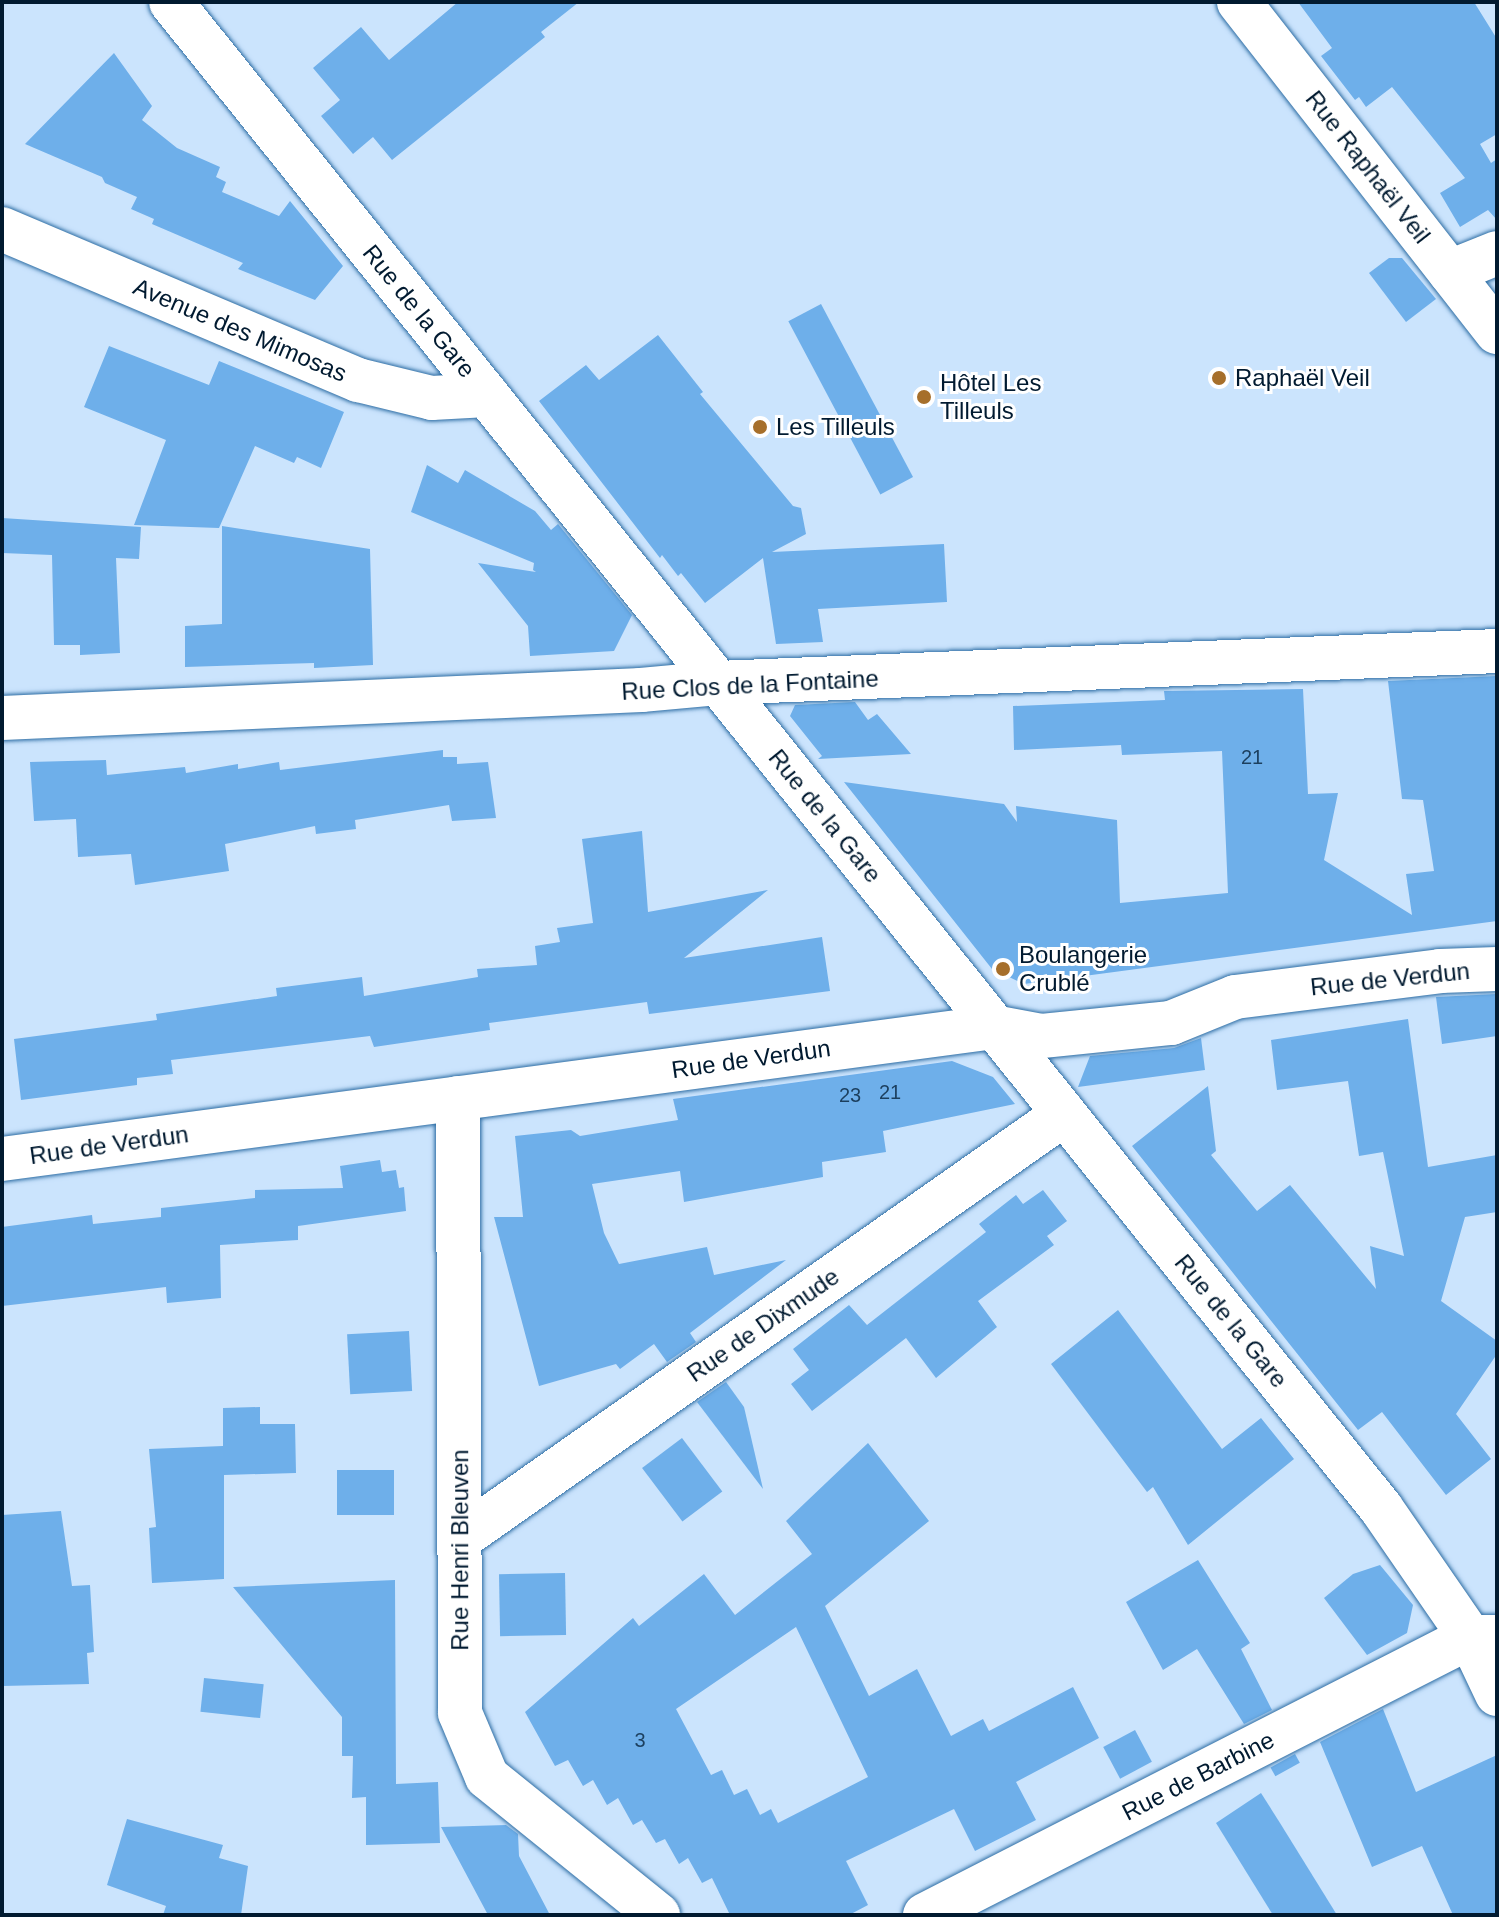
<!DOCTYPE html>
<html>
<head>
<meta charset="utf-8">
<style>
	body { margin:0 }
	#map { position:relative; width:1499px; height:1917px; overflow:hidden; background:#cbe4fd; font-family:Helvetica,sans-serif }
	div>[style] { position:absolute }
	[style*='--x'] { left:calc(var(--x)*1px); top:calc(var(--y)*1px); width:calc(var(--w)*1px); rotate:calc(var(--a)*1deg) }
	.building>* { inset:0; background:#6eafea; transform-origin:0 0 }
	.roads { filter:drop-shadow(0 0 2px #2d6da4) drop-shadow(0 0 2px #2d6da4) }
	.street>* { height:44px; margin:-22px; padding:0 22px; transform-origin:22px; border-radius:22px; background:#fff }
	.dots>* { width:22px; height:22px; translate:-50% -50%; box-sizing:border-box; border:4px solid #fff; border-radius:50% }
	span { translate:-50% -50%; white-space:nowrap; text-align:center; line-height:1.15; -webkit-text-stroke:6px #fff; paint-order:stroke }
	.number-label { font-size:20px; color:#1c3f5e }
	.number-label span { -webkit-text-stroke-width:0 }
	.street-label { font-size:24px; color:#011a30 }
	.poi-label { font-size:24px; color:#011a30 }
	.left { translate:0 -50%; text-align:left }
	.frame { position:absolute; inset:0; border:4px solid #011a30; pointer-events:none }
</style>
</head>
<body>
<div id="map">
	<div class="building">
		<div style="clip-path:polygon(458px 2px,579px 2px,541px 32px,545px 37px,392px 160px,373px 137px,353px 154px,321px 116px,340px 100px,313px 68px,361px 27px,389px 60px)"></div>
		<div style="clip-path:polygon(1298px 2px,1474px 2px,1497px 39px,1497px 134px,1480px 144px,1491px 163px,1497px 159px,1497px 220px,1488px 210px,1460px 227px,1440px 193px,1465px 178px,1392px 87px,1366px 107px,1359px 97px,1355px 100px,1321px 56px,1332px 48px)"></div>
		<div style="clip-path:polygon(114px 53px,152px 106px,142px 120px,177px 148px,220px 167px,216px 177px,226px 182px,222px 192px,279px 216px,290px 201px,343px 266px,315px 300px,238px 269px,243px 263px,152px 224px,154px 219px,131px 209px,137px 197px,105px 183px,102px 177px,25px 144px)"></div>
		<div style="clip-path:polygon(1389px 258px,1402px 258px,1436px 299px,1406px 322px,1369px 273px)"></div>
		<div style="left:821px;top:304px;width:196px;height:37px;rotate:62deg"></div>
		<div style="clip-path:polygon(658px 335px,703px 392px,700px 394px,793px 506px,801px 508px,806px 534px,772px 552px,944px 544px,947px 602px,818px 609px,823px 642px,776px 644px,763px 558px,705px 603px,681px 573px,678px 576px,662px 555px,660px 558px,539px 401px,586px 365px,599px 380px)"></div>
		<div style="clip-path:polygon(109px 346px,209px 385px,219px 361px,344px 412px,321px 468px,297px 457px,294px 463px,255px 446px,219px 528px,134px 525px,166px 440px,84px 407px)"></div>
		<div style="clip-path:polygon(427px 465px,458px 483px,465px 470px,535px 511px,551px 530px,558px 524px,632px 615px,614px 651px,530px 656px,528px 626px,478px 563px,536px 572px,533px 570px,534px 563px,411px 512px)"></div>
		<div style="clip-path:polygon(2px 518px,141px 527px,139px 559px,116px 558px,120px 653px,80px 655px,80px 645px,54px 645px,52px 555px,2px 553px)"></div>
		<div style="clip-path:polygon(222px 526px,370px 549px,373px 665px,314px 668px,314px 663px,185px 667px,185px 626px,222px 624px)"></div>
		<div style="clip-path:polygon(1497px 676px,1497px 921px,1024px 984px,992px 969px,844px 782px,1004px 804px,1017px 822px,1016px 806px,1117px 820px,1120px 903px,1228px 893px,1222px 751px,1122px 755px,1121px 745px,1014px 750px,1013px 706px,1165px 700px,1164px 691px,1303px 689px,1308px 794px,1338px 793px,1324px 860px,1412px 915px,1406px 874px,1434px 871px,1423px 800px,1402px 799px,1388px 681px)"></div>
		<div style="clip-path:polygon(855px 702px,868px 720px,877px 714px,911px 754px,818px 759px,822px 756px,790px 716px,795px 705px)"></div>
		<div style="clip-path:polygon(443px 750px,443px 757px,457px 757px,457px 764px,488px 762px,496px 818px,452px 821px,449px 805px,355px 820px,356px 829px,316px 834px,315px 826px,225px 844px,229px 871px,135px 885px,131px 854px,78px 857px,76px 819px,34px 821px,30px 762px,106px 760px,107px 775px,185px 767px,186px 773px,238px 764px,238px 769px,279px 762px,280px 770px)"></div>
		<div style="clip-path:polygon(642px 831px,648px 912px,768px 890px,684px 958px,822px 937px,830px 991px,649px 1014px,647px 1002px,489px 1023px,490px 1030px,374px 1047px,370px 1036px,171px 1060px,173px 1074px,137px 1078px,137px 1085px,21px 1100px,14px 1039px,157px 1020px,156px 1014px,277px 996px,276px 988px,362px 977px,364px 996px,478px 977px,477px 969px,537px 965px,535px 946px,560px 942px,557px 928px,593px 923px,582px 839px)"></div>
		<div style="clip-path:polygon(1497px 994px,1497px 1036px,1442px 1044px,1436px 997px)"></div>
		<div style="clip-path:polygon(1408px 1019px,1428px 1167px,1497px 1155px,1497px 1212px,1465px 1217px,1441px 1301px,1497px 1341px,1497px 1354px,1456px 1414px,1491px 1459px,1446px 1495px,1382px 1412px,1358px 1430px,1132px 1146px,1208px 1086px,1216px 1151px,1211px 1155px,1257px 1211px,1290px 1185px,1376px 1289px,1370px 1246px,1404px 1256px,1383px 1152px,1359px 1156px,1348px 1081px,1277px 1090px,1271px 1040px)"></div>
		<div style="clip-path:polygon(1201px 1038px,1205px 1070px,1078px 1087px,1090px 1056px,1174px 1048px)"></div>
		<div style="clip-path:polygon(952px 1061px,993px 1077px,1015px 1104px,883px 1131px,886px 1152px,822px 1162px,823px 1177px,684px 1202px,680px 1171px,592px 1184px,604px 1233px,619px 1264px,707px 1247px,714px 1275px,786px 1260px,690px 1333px,696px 1342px,667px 1362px,654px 1344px,620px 1369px,616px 1364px,539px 1386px,494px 1217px,523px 1217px,515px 1136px,571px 1130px,580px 1136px,678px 1120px,673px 1099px)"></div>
		<div style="clip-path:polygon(380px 1160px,382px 1172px,396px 1170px,399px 1188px,404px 1187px,406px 1211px,298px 1226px,298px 1240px,220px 1245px,221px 1298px,167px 1303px,166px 1287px,2px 1306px,2px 1227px,92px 1215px,93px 1224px,161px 1217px,161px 1208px,255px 1198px,255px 1190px,343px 1188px,340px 1166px)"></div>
		<div style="clip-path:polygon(1043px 1190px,1067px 1221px,1047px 1236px,1054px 1245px,978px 1301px,997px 1327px,936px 1378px,906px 1338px,812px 1411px,791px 1384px,809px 1370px,793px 1349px,849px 1305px,867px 1325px,986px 1232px,979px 1224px,1016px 1195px,1023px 1204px)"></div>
		<div style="clip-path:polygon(1118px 1310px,1222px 1449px,1261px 1418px,1294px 1459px,1188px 1545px,1153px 1487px,1147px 1492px,1051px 1364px)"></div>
		<div style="left:409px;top:1331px;width:60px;height:62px;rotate:87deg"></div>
		<div style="clip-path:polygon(726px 1382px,744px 1407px,763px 1489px,697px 1402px)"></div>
		<div style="clip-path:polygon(260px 1407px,260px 1424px,295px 1424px,296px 1473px,224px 1475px,224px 1579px,152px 1583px,149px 1528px,156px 1527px,149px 1449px,223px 1446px,223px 1408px)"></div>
		<div style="left:682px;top:1438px;width:67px;height:50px;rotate:53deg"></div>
		<div style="clip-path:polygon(evenodd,868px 1443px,929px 1521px,825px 1606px,869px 1696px,917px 1669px,951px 1736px,983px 1719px,989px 1731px,1073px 1687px,1099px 1738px,1016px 1782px,1036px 1820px,975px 1851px,954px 1809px,846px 1861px,868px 1905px,849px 1915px,730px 1915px,712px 1878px,702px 1883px,688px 1858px,679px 1864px,665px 1839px,656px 1843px,642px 1820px,633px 1825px,618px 1798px,607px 1805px,593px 1780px,583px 1786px,568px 1760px,555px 1766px,525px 1712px,633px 1618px,639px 1626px,704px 1574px,735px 1615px,812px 1554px,786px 1521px,868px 1443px,796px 1627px,868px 1777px,778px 1823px,771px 1809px,760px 1815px,747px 1789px,734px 1795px,722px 1770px,711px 1775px,676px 1709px,796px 1627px)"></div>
		<div style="left:394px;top:1470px;width:45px;height:57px;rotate:90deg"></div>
		<div style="clip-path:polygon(61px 1511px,72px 1586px,90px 1585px,94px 1652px,87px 1653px,89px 1684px,2px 1686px,2px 1515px)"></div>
		<div style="clip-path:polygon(1198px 1560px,1250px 1643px,1241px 1649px,1272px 1710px,1244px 1724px,1197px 1649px,1163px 1670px,1126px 1602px)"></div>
		<div style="clip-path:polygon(1380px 1565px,1413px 1605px,1407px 1633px,1367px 1655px,1324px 1598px,1353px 1574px)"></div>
		<div style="left:565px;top:1573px;width:62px;height:66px;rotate:89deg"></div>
		<div style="clip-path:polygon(395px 1580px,396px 1784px,438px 1782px,440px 1843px,366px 1845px,366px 1797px,352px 1798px,353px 1756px,342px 1756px,342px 1717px,233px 1587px)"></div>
		<div style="left:204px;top:1678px;width:60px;height:34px;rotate:6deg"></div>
		<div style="clip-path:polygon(1383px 1709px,1416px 1792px,1497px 1755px,1497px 1915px,1453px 1915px,1422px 1846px,1372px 1867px,1320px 1742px)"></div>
		<div style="left:1135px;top:1730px;width:36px;height:36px;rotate:62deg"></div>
		<div style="left:1295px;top:1754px;width:10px;height:28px;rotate:61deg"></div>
		<div style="clip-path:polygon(1261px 1793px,1280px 1823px,1337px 1915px,1273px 1915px,1216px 1823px)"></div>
		<div style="clip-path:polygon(127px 1819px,223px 1845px,219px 1858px,248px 1866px,241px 1915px,163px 1915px,166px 1906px,107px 1885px)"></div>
		<div style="clip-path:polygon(506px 1825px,518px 1834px,519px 1856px,550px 1915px,488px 1915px,441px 1827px)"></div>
	</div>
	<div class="roads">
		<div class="street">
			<div style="--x:171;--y:2;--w:1932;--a:51.22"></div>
			<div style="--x:1381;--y:1508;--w:157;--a:55.4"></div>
			<div style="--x:1470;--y:1637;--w:63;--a:64.7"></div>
			<div style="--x:1239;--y:2;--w:419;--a:52"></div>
			<div style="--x:2;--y:229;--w:387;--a:23"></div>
			<div style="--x:358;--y:380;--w:76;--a:13.7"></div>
			<div style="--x:432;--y:398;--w:55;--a:-3.1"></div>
			<div style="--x:1450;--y:272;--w:51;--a:-22"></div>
			<div style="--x:2;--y:718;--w:640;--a:-2.51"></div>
			<div style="--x:641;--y:690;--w:77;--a:-5.2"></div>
			<div style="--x:718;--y:683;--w:780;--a:-2.35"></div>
			<div style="--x:458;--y:1098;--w:615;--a:89.81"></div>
			<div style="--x:460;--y:1713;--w:69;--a:67.1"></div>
			<div style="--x:487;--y:1777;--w:220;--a:38.9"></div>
			<div style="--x:2;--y:1159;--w:1001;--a:-7.58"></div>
			<div style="--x:994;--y:1027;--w:49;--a:10.6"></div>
			<div style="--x:1042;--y:1036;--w:130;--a:-5.8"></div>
			<div style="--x:1171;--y:1023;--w:69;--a:-22.1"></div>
			<div style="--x:1235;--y:997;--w:207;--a:-7.2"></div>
			<div style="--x:1440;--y:971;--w:57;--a:-2"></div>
			<div style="--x:462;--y:1537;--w:736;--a:-35.09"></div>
			<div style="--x:925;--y:1915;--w:612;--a:-27.03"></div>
			<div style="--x:1470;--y:1637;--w:27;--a:0"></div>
		</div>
	</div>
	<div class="dots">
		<div style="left:1219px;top:378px;background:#a66f2b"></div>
		<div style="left:924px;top:397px;background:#a66f2b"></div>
		<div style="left:760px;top:427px;background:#a66f2b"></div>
		<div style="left:1003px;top:969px;background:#a66f2b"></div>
	</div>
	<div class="number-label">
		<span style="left:1252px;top:757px">21</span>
		<span style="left:890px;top:1092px">21</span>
		<span style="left:850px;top:1095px">23</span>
		<span style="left:640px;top:1740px">3</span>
	</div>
	<div class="street-label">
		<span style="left:1368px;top:167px;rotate:52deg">Rue Raphaël Veil</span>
		<span style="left:419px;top:311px;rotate:51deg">Rue de la Gare</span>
		<span style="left:240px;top:330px;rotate:23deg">Avenue des Mimosas</span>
		<span style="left:750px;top:685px;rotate:-3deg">Rue Clos de la Fontaine</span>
		<span style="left:825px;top:816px;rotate:51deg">Rue de la Gare</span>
		<span style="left:1390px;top:979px;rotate:-6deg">Rue de Verdun</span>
		<span style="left:751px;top:1059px;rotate:-8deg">Rue de Verdun</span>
		<span style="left:109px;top:1145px;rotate:-8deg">Rue de Verdun</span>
		<span style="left:1231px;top:1321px;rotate:51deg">Rue de la Gare</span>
		<span style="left:763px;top:1325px;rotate:-35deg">Rue de Dixmude</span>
		<span style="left:460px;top:1550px;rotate:-90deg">Rue Henri Bleuven</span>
		<span style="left:1198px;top:1776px;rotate:-27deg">Rue de Barbine</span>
	</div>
	<div class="poi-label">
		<span class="left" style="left:1235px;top:378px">Raphaël Veil</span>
		<span class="left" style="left:940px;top:397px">Hôtel Les<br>Tilleuls</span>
		<span class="left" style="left:776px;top:427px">Les Tilleuls</span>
		<span class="left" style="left:1019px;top:969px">Boulangerie<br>Crublé</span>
	</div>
	<div class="frame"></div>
</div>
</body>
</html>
